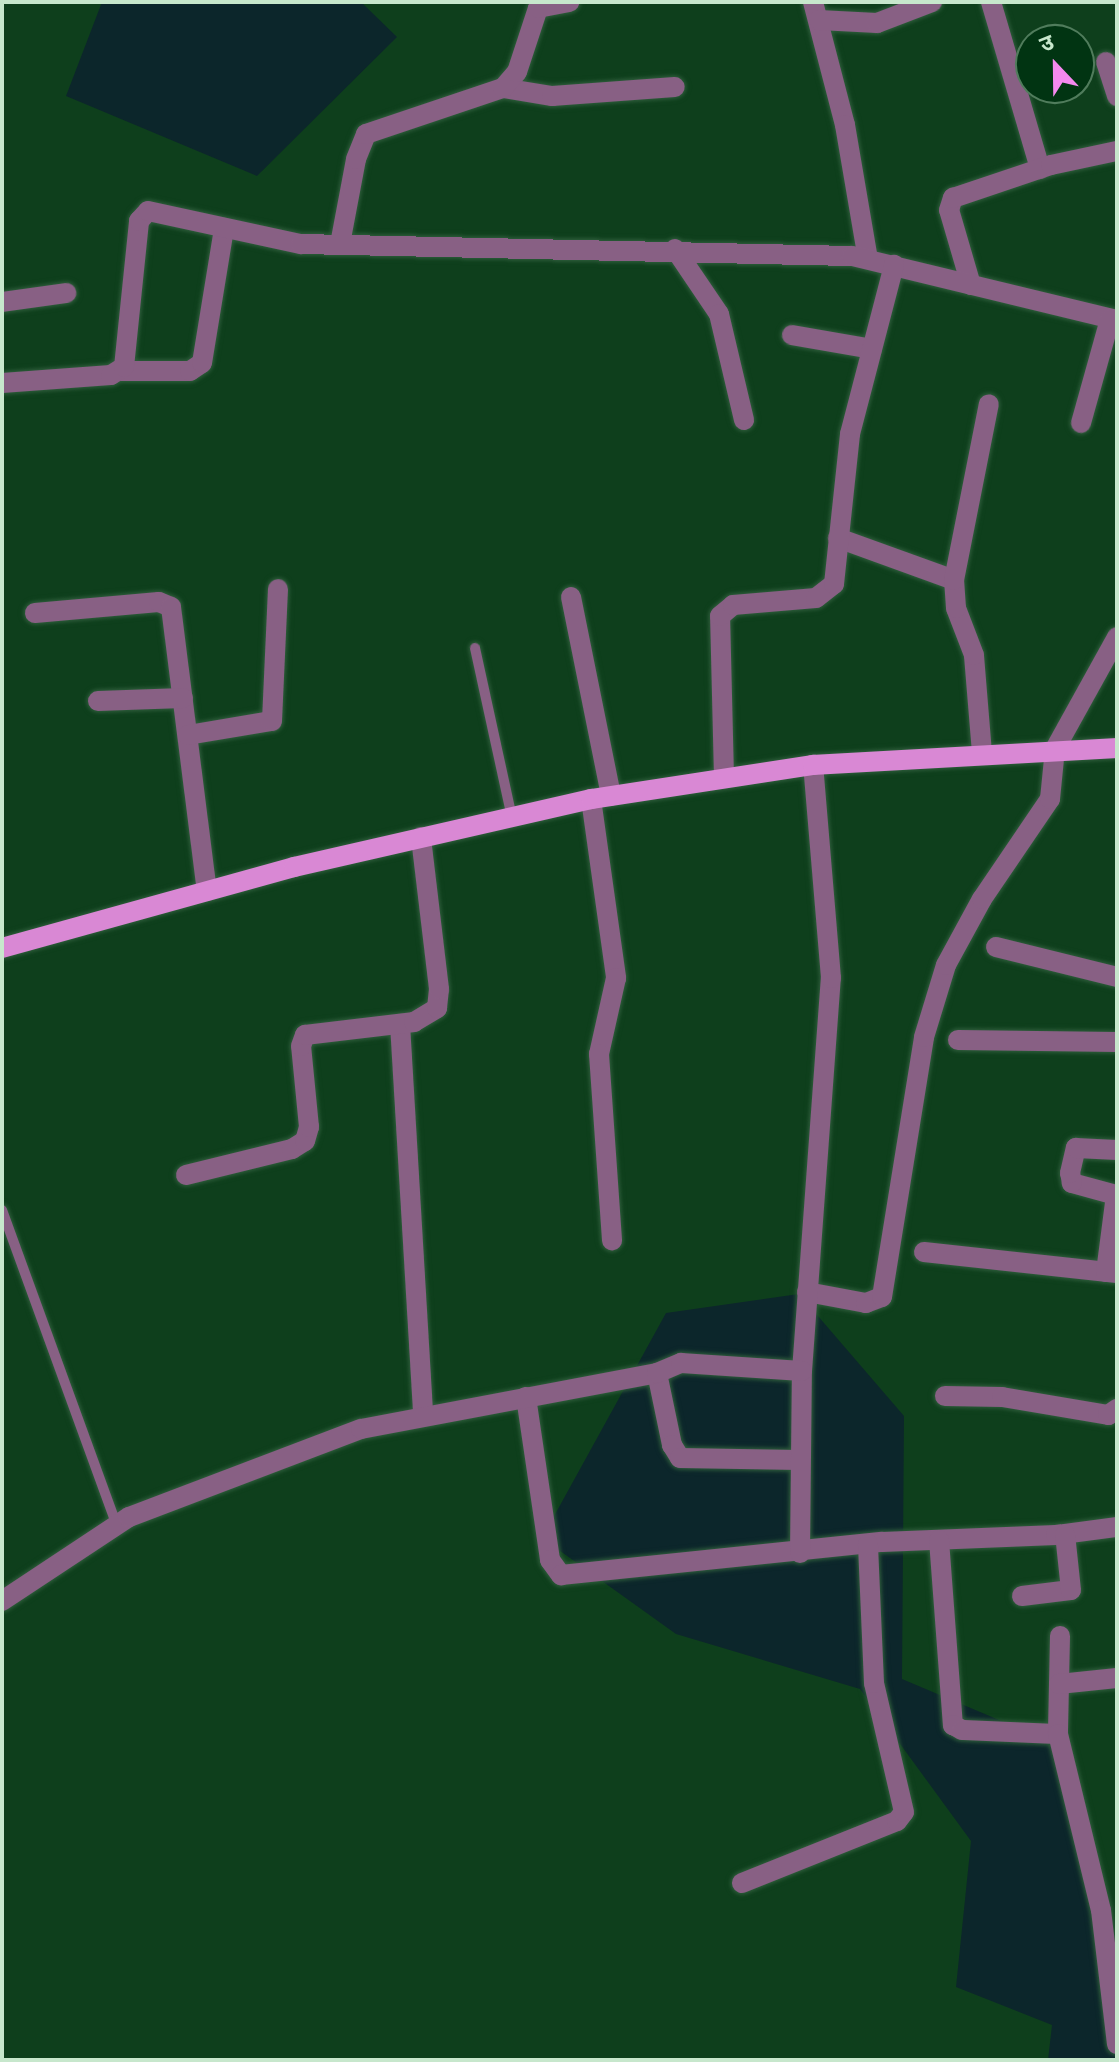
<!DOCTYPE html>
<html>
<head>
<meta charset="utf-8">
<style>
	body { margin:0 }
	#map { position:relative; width:1119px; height:2062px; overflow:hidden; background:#0e3f1c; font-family:"Nunito Sans","Noto Sans Devanagari",sans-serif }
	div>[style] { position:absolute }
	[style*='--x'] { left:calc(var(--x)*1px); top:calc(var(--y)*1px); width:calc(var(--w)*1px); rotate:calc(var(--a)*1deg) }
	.water>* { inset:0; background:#0c262b }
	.roads { filter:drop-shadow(0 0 2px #2f5d3c) drop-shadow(0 0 2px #2f5d3c) }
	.lane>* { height:10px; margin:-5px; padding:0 5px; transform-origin:5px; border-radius:5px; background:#886084 }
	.street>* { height:20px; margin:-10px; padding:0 10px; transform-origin:10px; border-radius:10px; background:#886084 }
	.primary>* { height:20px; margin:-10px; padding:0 10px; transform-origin:10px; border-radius:10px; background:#d988d4 }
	span { translate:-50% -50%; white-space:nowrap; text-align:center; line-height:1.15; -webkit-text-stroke:7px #013412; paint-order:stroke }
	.frame { position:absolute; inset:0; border:4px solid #c7e7cc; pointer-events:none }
	.north { position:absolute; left:1015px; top:24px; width:80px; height:80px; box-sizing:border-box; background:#013412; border:2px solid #507c5c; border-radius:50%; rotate:338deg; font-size:22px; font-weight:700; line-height:32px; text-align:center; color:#c7e7cc }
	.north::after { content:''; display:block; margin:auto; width:28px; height:36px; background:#f589ef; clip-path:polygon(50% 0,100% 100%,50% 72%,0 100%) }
</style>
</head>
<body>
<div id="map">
	<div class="water">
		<div style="clip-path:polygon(102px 2px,361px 2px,397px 37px,257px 176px,66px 96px)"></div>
		<div style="clip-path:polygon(799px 1294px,904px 1416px,902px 1679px,1063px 1747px,1117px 1963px,1117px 2060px,1048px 2060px,1052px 2025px,956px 1987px,971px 1841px,860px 1689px,676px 1634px,542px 1538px,666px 1313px)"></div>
	</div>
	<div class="roads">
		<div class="lane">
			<div style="--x:475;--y:648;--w:173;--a:77.7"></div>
			<div style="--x:2;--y:1210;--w:334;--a:70"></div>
		</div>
		<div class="street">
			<div style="--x:813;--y:2;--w:127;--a:75.4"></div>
			<div style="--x:845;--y:125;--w:136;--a:80.3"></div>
			<div style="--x:991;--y:2;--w:174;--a:73.6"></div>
			<div style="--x:819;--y:20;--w:58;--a:3"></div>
			<div style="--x:877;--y:23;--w:59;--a:-20.9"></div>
			<div style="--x:1106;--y:62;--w:36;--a:72"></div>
			<div style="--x:503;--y:88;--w:50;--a:9.3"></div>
			<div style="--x:552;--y:96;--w:123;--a:-4.2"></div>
			<div style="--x:340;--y:244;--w:86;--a:-79.3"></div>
			<div style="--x:356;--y:159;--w:27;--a:-68"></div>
			<div style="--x:366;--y:134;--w:145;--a:-18.6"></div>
			<div style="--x:503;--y:88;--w:21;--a:-49"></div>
			<div style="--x:517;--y:72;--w:67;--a:-71.8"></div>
			<div style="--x:538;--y:8;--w:32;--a:-11"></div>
			<div style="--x:675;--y:249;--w:78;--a:55.9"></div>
			<div style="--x:719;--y:314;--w:109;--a:76.7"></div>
			<div style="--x:971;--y:285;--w:78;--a:-106.3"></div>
			<div style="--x:949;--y:210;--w:13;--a:-72"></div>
			<div style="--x:953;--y:198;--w:103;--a:-18.6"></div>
			<div style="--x:1051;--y:165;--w:67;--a:-12"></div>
			<div style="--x:2;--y:302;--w:65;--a:-8"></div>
			<div style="--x:792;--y:335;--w:81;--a:9.9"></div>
			<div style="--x:121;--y:371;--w:69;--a:0"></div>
			<div style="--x:190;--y:371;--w:14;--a:-34"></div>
			<div style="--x:202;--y:363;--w:137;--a:-80.7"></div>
			<div style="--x:2;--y:383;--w:109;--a:-4.2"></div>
			<div style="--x:111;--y:375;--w:15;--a:-32"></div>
			<div style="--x:124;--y:367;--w:147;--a:-84.1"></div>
			<div style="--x:139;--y:221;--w:13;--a:-48"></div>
			<div style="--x:148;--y:211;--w:157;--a:12.2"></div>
			<div style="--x:301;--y:244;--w:551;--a:1.25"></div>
			<div style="--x:852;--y:256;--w:273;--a:13.6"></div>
			<div style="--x:1081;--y:423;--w:108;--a:-74.4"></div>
			<div style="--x:838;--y:538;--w:123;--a:19.9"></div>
			<div style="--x:571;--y:597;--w:203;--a:78.6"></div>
			<div style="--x:35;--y:613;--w:124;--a:-5.1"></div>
			<div style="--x:159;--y:602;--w:13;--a:23"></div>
			<div style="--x:171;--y:607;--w:286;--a:82.8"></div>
			<div style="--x:98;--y:701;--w:85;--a:-2"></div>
			<div style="--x:188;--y:735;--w:85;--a:-9.5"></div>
			<div style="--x:272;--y:721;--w:132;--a:-87.4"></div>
			<div style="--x:982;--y:753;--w:98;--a:-94.7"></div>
			<div style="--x:974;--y:655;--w:50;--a:-111"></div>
			<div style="--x:956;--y:608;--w:28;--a:-94"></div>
			<div style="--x:954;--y:580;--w:179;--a:-78.8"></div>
			<div style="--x:724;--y:777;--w:161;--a:-91.4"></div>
			<div style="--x:720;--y:616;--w:17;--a:-40"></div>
			<div style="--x:733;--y:605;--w:83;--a:-4.8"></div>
			<div style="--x:816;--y:598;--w:23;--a:-38"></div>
			<div style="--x:834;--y:584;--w:151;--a:-83.9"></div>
			<div style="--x:850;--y:434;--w:175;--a:-75.4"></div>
			<div style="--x:591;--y:799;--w:181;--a:82"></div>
			<div style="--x:616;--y:978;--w:78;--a:102.6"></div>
			<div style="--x:599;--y:1054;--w:187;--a:86"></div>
			<div style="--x:996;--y:947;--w:125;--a:13.9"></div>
			<div style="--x:400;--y:1024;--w:392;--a:86.6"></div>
			<div style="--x:958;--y:1040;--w:159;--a:0.7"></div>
			<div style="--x:186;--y:1175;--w:109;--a:-13.8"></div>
			<div style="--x:292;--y:1149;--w:15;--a:-32"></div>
			<div style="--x:305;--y:1141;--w:15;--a:-74"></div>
			<div style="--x:309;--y:1127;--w:81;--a:-95.6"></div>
			<div style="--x:301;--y:1046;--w:12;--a:-70"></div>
			<div style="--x:305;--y:1035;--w:110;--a:-6.8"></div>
			<div style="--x:414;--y:1022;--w:27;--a:-31"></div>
			<div style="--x:437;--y:1008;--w:19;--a:-84"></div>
			<div style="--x:439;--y:989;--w:153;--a:-96.8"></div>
			<div style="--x:924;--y:1252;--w:194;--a:6.2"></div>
			<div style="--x:1106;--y:1272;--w:78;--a:-82.6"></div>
			<div style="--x:1116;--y:1195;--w:46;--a:-164.7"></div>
			<div style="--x:1072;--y:1183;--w:10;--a:-101"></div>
			<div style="--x:1070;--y:1173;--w:26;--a:-77"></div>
			<div style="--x:1076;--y:1148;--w:41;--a:2.8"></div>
			<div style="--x:807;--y:1292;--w:60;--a:10.6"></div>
			<div style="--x:866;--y:1303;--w:17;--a:-21"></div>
			<div style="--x:882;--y:1297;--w:263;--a:-80.8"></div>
			<div style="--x:924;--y:1037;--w:75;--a:-73"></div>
			<div style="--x:946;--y:965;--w:75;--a:-61.4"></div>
			<div style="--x:982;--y:899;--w:121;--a:-55.8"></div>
			<div style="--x:1050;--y:799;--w:50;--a:-84.3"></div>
			<div style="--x:1055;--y:749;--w:128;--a:-61"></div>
			<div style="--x:657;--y:1373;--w:74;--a:78.2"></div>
			<div style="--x:672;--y:1445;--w:15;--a:58"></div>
			<div style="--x:680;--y:1458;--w:119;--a:1"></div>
			<div style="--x:945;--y:1396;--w:57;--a:1"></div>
			<div style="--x:1002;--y:1397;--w:108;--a:9.6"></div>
			<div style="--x:1108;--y:1415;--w:11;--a:-34"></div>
			<div style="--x:526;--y:1397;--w:165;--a:81.6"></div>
			<div style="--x:550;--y:1560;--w:19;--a:54"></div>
			<div style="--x:561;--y:1575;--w:323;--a:-5.9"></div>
			<div style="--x:882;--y:1542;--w:174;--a:-2.3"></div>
			<div style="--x:1056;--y:1535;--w:62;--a:-7.5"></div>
			<div style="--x:939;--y:1540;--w:186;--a:85.7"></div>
			<div style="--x:953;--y:1725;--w:10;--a:29"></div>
			<div style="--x:962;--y:1730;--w:96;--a:2.4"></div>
			<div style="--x:800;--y:1553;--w:182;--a:-89.4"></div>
			<div style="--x:802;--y:1371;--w:394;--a:-85.8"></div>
			<div style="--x:831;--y:978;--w:214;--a:-94.8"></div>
			<div style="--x:1022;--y:1596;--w:49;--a:-7"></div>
			<div style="--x:1071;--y:1590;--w:56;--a:-96.1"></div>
			<div style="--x:2;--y:1601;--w:152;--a:-33.5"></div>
			<div style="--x:129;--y:1517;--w:248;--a:-20.8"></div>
			<div style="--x:361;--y:1429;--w:301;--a:-10.7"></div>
			<div style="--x:657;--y:1373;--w:26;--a:-23"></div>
			<div style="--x:681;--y:1363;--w:121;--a:3.8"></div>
			<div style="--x:1060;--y:1636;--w:98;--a:91.2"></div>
			<div style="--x:1058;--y:1734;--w:181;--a:76.3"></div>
			<div style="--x:1101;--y:1910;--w:135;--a:83.2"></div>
			<div style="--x:1059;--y:1684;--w:58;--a:-5.9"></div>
			<div style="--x:742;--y:1883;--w:167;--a:-21.8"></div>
			<div style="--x:897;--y:1821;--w:11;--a:-52"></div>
			<div style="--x:904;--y:1812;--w:132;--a:-103.1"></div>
			<div style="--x:874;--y:1683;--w:139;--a:-92.5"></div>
		</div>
		<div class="primary">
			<div style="--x:2;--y:948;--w:303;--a:-15.5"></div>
			<div style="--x:294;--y:867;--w:305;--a:-12.9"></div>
			<div style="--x:591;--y:799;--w:225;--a:-8.7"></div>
			<div style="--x:813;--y:765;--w:304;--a:-3.2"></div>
		</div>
	</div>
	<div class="frame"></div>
	<div class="north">उ</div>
</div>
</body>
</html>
